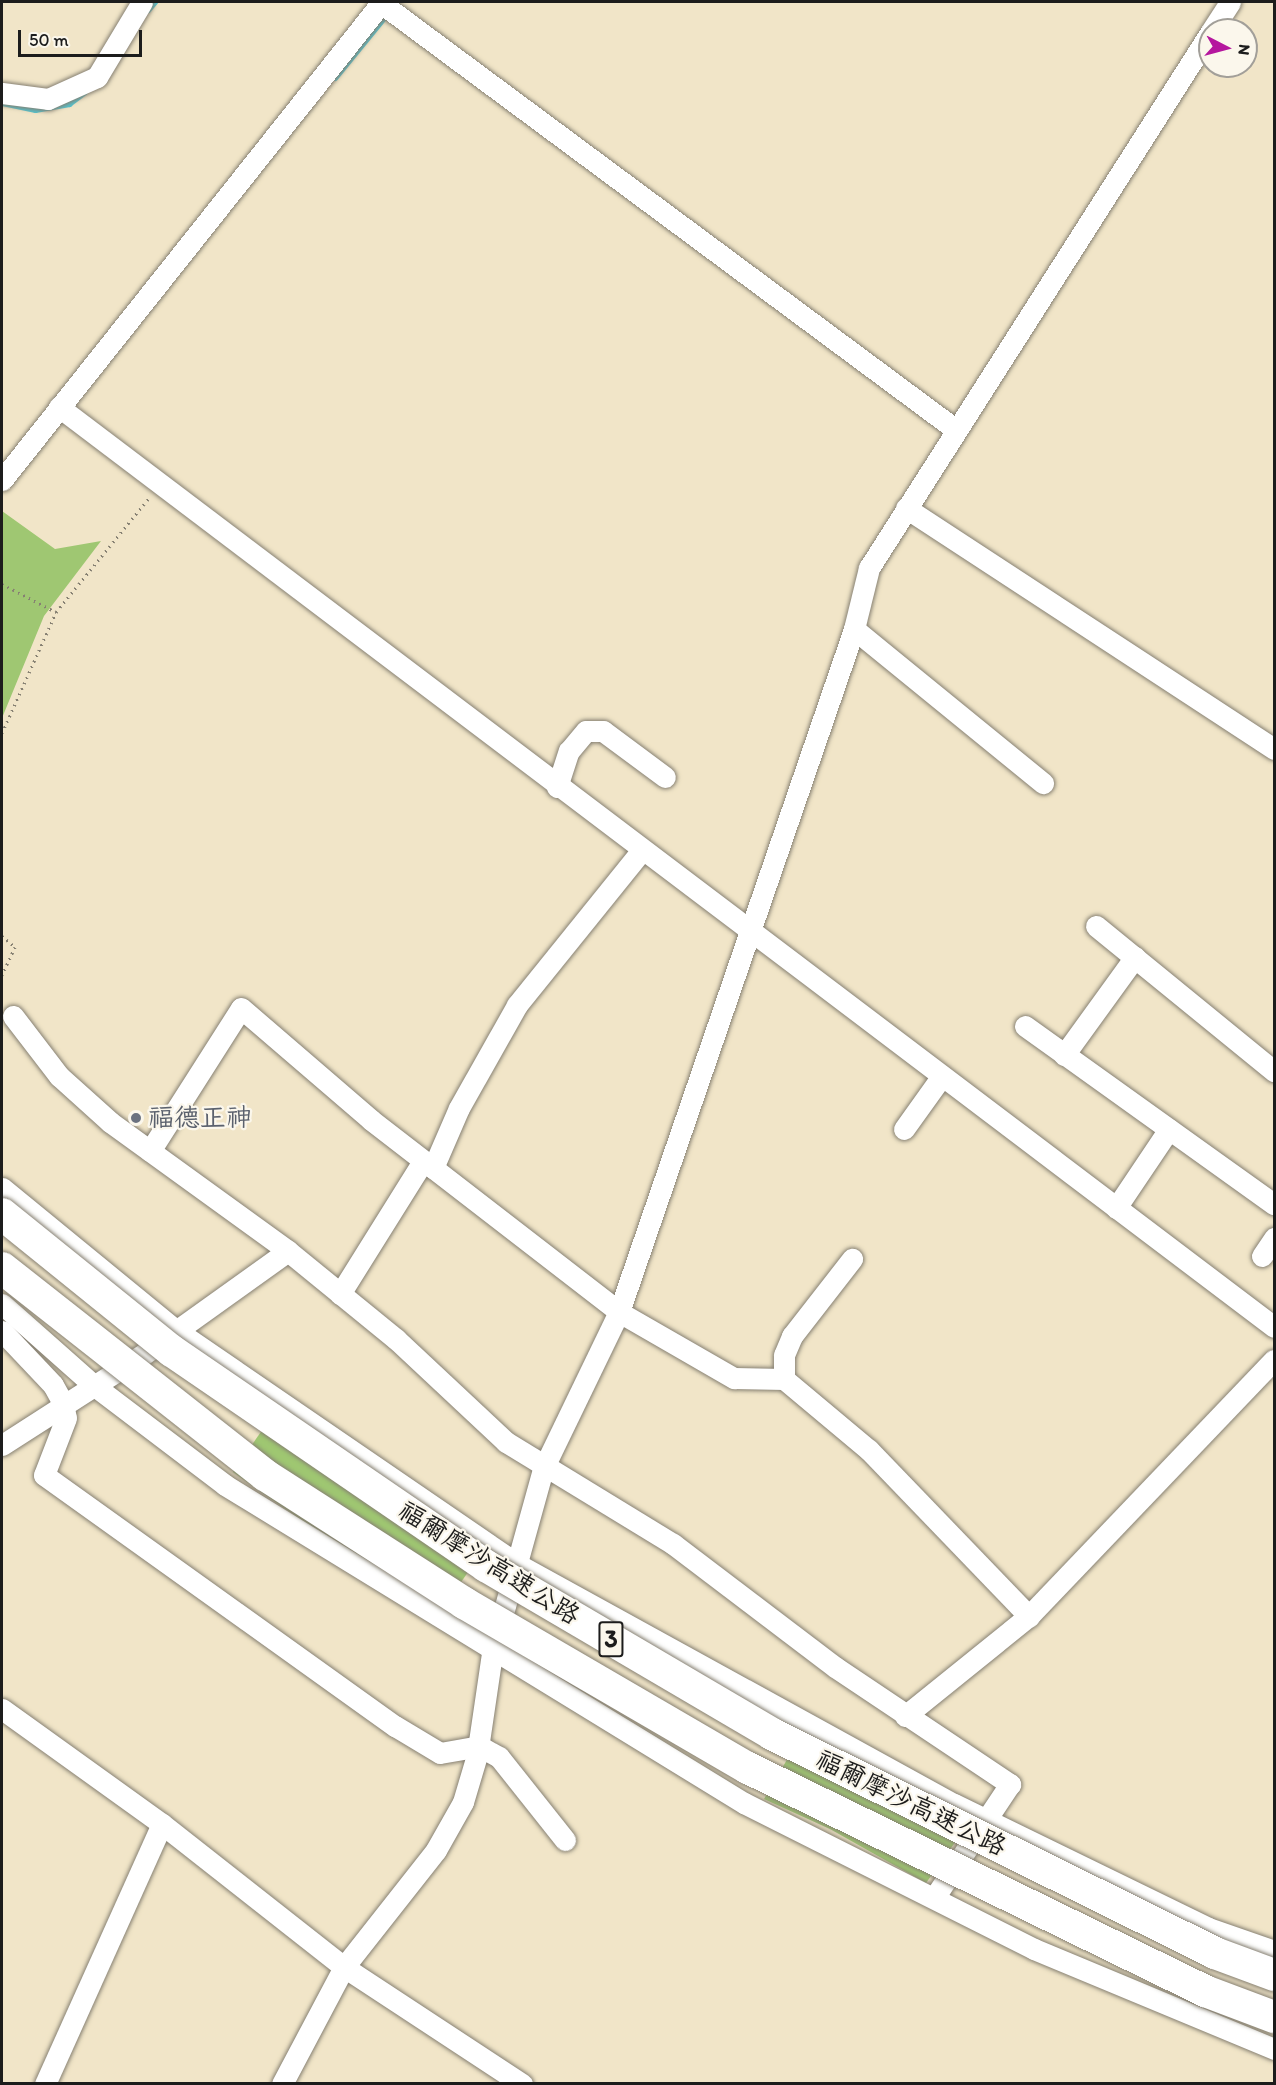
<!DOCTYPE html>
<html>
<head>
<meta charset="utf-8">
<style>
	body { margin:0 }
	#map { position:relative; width:1276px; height:2085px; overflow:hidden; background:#f1e5c8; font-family:Itim,"LXGW WenKai TC",sans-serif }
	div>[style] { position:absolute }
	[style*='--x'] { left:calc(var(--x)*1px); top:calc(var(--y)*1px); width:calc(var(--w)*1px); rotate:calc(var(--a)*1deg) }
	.green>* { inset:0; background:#9fc772; transform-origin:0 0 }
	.stream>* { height:5px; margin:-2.5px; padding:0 2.5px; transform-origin:2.5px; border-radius:2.5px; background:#55c2cd }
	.path>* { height:3px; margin-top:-1.5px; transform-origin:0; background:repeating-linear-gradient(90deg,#868072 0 1.5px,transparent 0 6px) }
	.roads { filter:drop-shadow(0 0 2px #868072) drop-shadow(0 0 2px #868072) }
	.minor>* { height:21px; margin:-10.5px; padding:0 10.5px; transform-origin:10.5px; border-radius:10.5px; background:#fff }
	.bridges { filter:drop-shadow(0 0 2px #868072) drop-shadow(0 0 2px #868072) }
	.highway-bridge>* { height:32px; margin:-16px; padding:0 16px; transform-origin:16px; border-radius:16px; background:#fff }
	.dots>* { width:16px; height:16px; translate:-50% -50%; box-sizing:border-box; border:3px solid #fbf7ec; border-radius:50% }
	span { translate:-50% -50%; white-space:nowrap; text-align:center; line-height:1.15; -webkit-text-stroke:4.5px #fbf7ec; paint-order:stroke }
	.shield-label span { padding:2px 4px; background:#fbf7ec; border:2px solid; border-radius:4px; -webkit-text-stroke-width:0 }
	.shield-label { font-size:24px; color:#1c1c1c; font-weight:700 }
	.worship-label { font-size:26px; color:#5b616d }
	.left { translate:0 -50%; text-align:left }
	.street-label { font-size:26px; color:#1c1c1c }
	.frame { position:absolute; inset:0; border:3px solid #1c1c1c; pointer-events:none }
	.north { position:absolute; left:1198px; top:18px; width:60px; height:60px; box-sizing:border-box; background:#fbf7ec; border:2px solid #a29f99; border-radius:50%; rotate:96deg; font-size:16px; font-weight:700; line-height:24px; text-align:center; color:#1c1c1c }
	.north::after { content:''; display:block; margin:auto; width:21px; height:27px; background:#b5179e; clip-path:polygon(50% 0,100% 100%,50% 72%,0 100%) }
	.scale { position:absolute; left:18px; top:30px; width:124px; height:27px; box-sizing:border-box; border:3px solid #1c1c1c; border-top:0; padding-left:8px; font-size:18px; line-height:21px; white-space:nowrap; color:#1c1c1c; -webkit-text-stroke:4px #fbf7ec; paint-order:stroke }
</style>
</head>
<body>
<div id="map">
	<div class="green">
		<div style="clip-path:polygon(2px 511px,55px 549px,101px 541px,44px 616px,2px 718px)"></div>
		<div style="left:277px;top:1409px;width:250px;height:77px;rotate:35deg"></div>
		<div style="clip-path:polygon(802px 1734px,971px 1820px,926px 1883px,830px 1829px,764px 1799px)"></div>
	</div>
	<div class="stream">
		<div style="--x:148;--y:10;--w:11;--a:-49"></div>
		<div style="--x:335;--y:78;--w:84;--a:-50.8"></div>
		<div style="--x:2;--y:103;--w:34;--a:12"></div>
		<div style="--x:35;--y:110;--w:35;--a:-10"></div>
		<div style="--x:69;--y:104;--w:20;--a:-37"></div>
	</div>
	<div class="path">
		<div style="--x:2;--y:584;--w:61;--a:27.4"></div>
		<div style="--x:56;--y:612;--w:147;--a:-50.8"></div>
		<div style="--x:2;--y:733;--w:133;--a:-65.9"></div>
		<div style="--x:2;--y:936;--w:17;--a:40"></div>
		<div style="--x:15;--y:947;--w:31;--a:115"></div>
	</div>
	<div class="roads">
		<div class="minor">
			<div style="--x:381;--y:3;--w:715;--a:36.58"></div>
			<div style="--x:1212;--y:30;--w:33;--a:-57"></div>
			<div style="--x:2;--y:93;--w:46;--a:7.4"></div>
			<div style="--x:48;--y:99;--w:54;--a:-24.2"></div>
			<div style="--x:97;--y:77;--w:87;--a:-59"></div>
			<div style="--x:59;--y:407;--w:1524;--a:37.13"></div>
			<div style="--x:2;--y:480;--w:611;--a:-51.52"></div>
			<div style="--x:906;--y:508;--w:440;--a:33.2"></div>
			<div style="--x:854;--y:629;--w:244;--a:39.2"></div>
			<div style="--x:557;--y:787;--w:38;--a:-72"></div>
			<div style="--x:569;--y:751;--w:26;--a:-50"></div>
			<div style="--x:586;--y:731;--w:17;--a:0"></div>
			<div style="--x:603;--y:731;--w:77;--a:36.6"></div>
			<div style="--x:1096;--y:926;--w:230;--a:39.2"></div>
			<div style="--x:13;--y:1016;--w:76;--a:52.5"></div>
			<div style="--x:59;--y:1076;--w:69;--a:42"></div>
			<div style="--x:110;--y:1122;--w:220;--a:35.9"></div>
			<div style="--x:288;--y:1251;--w:139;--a:39.2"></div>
			<div style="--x:396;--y:1339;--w:151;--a:43.1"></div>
			<div style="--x:506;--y:1442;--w:196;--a:31.4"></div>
			<div style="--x:673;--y:1544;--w:203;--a:37.2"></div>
			<div style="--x:835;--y:1667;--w:211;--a:33.8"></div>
			<div style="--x:1010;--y:1784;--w:133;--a:123.7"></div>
			<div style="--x:1025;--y:1026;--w:306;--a:35.6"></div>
			<div style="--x:1064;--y:1055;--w:121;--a:-54.1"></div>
			<div style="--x:904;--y:1129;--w:65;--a:-54.4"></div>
			<div style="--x:150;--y:1151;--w:169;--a:-57.5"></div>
			<div style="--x:241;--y:1008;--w:172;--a:40.7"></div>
			<div style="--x:371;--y:1120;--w:314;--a:37.7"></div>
			<div style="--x:619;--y:1312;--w:133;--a:29.9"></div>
			<div style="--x:734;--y:1378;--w:50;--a:1.1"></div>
			<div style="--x:784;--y:1379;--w:111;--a:39.9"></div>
			<div style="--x:869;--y:1450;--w:231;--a:46.1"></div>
			<div style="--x:433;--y:1168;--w:65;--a:-66.6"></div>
			<div style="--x:459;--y:1108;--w:118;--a:-60.6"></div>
			<div style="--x:517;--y:1005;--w:199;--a:-51.1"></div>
			<div style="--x:2;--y:1188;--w:226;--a:39.3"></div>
			<div style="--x:177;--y:1331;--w:412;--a:34.4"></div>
			<div style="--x:517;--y:1564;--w:499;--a:28.8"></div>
			<div style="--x:954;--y:1804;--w:283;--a:26"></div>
			<div style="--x:1208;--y:1928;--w:70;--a:19.2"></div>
			<div style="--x:1116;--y:1208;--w:95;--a:-56.1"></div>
			<div style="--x:1262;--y:1256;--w:22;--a:-56"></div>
			<div style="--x:340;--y:1294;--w:157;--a:-58"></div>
			<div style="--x:2;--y:1304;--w:120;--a:41.6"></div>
			<div style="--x:92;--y:1384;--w:167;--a:37.2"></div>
			<div style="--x:225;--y:1485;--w:609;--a:31.5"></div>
			<div style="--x:744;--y:1803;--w:325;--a:26.7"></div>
			<div style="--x:1034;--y:1949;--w:260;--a:22.6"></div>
			<div style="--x:2;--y:1331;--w:74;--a:46.6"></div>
			<div style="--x:53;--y:1385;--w:21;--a:61"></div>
			<div style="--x:63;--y:1403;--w:15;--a:79"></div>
			<div style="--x:66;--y:1418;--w:61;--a:111.1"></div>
			<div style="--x:44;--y:1475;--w:432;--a:35.6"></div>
			<div style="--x:395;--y:1726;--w:52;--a:31"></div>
			<div style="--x:440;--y:1753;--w:40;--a:-10"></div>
			<div style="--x:479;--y:1746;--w:23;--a:29"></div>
			<div style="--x:499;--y:1757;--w:106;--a:51.5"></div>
			<div style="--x:784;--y:1379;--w:24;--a:-90"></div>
			<div style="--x:784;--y:1355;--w:21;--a:-67"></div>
			<div style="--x:792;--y:1336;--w:98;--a:-52.1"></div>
			<div style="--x:2;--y:1445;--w:169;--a:-32.7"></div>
			<div style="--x:144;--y:1354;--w:177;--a:-35.6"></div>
			<div style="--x:2;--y:1709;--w:197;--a:35.7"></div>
			<div style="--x:162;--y:1824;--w:231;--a:38.2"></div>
			<div style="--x:344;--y:1967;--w:213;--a:33.3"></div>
			<div style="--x:905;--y:1716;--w:159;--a:-38.9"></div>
			<div style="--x:1029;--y:1616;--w:354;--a:-46.3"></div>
			<div style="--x:45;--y:2084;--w:285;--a:-65.8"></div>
			<div style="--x:282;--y:2084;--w:132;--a:-62.1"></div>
			<div style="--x:344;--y:1967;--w:149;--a:-51.8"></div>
			<div style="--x:436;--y:1850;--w:55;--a:-60.6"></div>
			<div style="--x:463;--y:1802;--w:49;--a:-73.4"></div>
			<div style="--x:477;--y:1755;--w:103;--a:-81.6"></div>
			<div style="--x:492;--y:1653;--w:191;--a:-74.5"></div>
			<div style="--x:543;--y:1469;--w:174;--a:-64.2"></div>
			<div style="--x:619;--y:1312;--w:722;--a:-71.01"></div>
			<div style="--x:854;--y:629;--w:63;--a:-76.2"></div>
			<div style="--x:869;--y:568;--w:634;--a:-57.49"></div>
		</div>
	</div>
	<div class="bridges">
		<div class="highway-bridge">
			<div style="--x:2;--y:1214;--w:218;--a:38.9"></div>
			<div style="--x:172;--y:1351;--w:381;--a:34.4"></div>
			<div style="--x:486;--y:1566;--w:332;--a:30.4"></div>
			<div style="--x:772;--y:1734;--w:494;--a:26.3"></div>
			<div style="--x:1215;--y:1953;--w:63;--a:20.4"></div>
			<div style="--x:2;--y:1268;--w:335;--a:38.2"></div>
			<div style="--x:265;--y:1475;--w:237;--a:32.7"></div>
			<div style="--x:464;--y:1603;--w:328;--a:30.2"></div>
			<div style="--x:748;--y:1768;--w:509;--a:26.01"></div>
			<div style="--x:1205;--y:1991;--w:74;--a:20.6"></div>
		</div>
	</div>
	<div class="dots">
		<div style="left:136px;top:1118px;background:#6b7280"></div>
	</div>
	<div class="shield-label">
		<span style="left:611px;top:1639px">3</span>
	</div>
	<div class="worship-label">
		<span class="left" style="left:148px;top:1118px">福德正神</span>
	</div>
	<div class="street-label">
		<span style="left:489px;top:1563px;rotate:32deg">福爾摩沙高速公路</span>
		<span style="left:911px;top:1803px;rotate:26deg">福爾摩沙高速公路</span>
	</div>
	<div class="frame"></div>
	<div class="north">N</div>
	<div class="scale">50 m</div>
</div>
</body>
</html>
